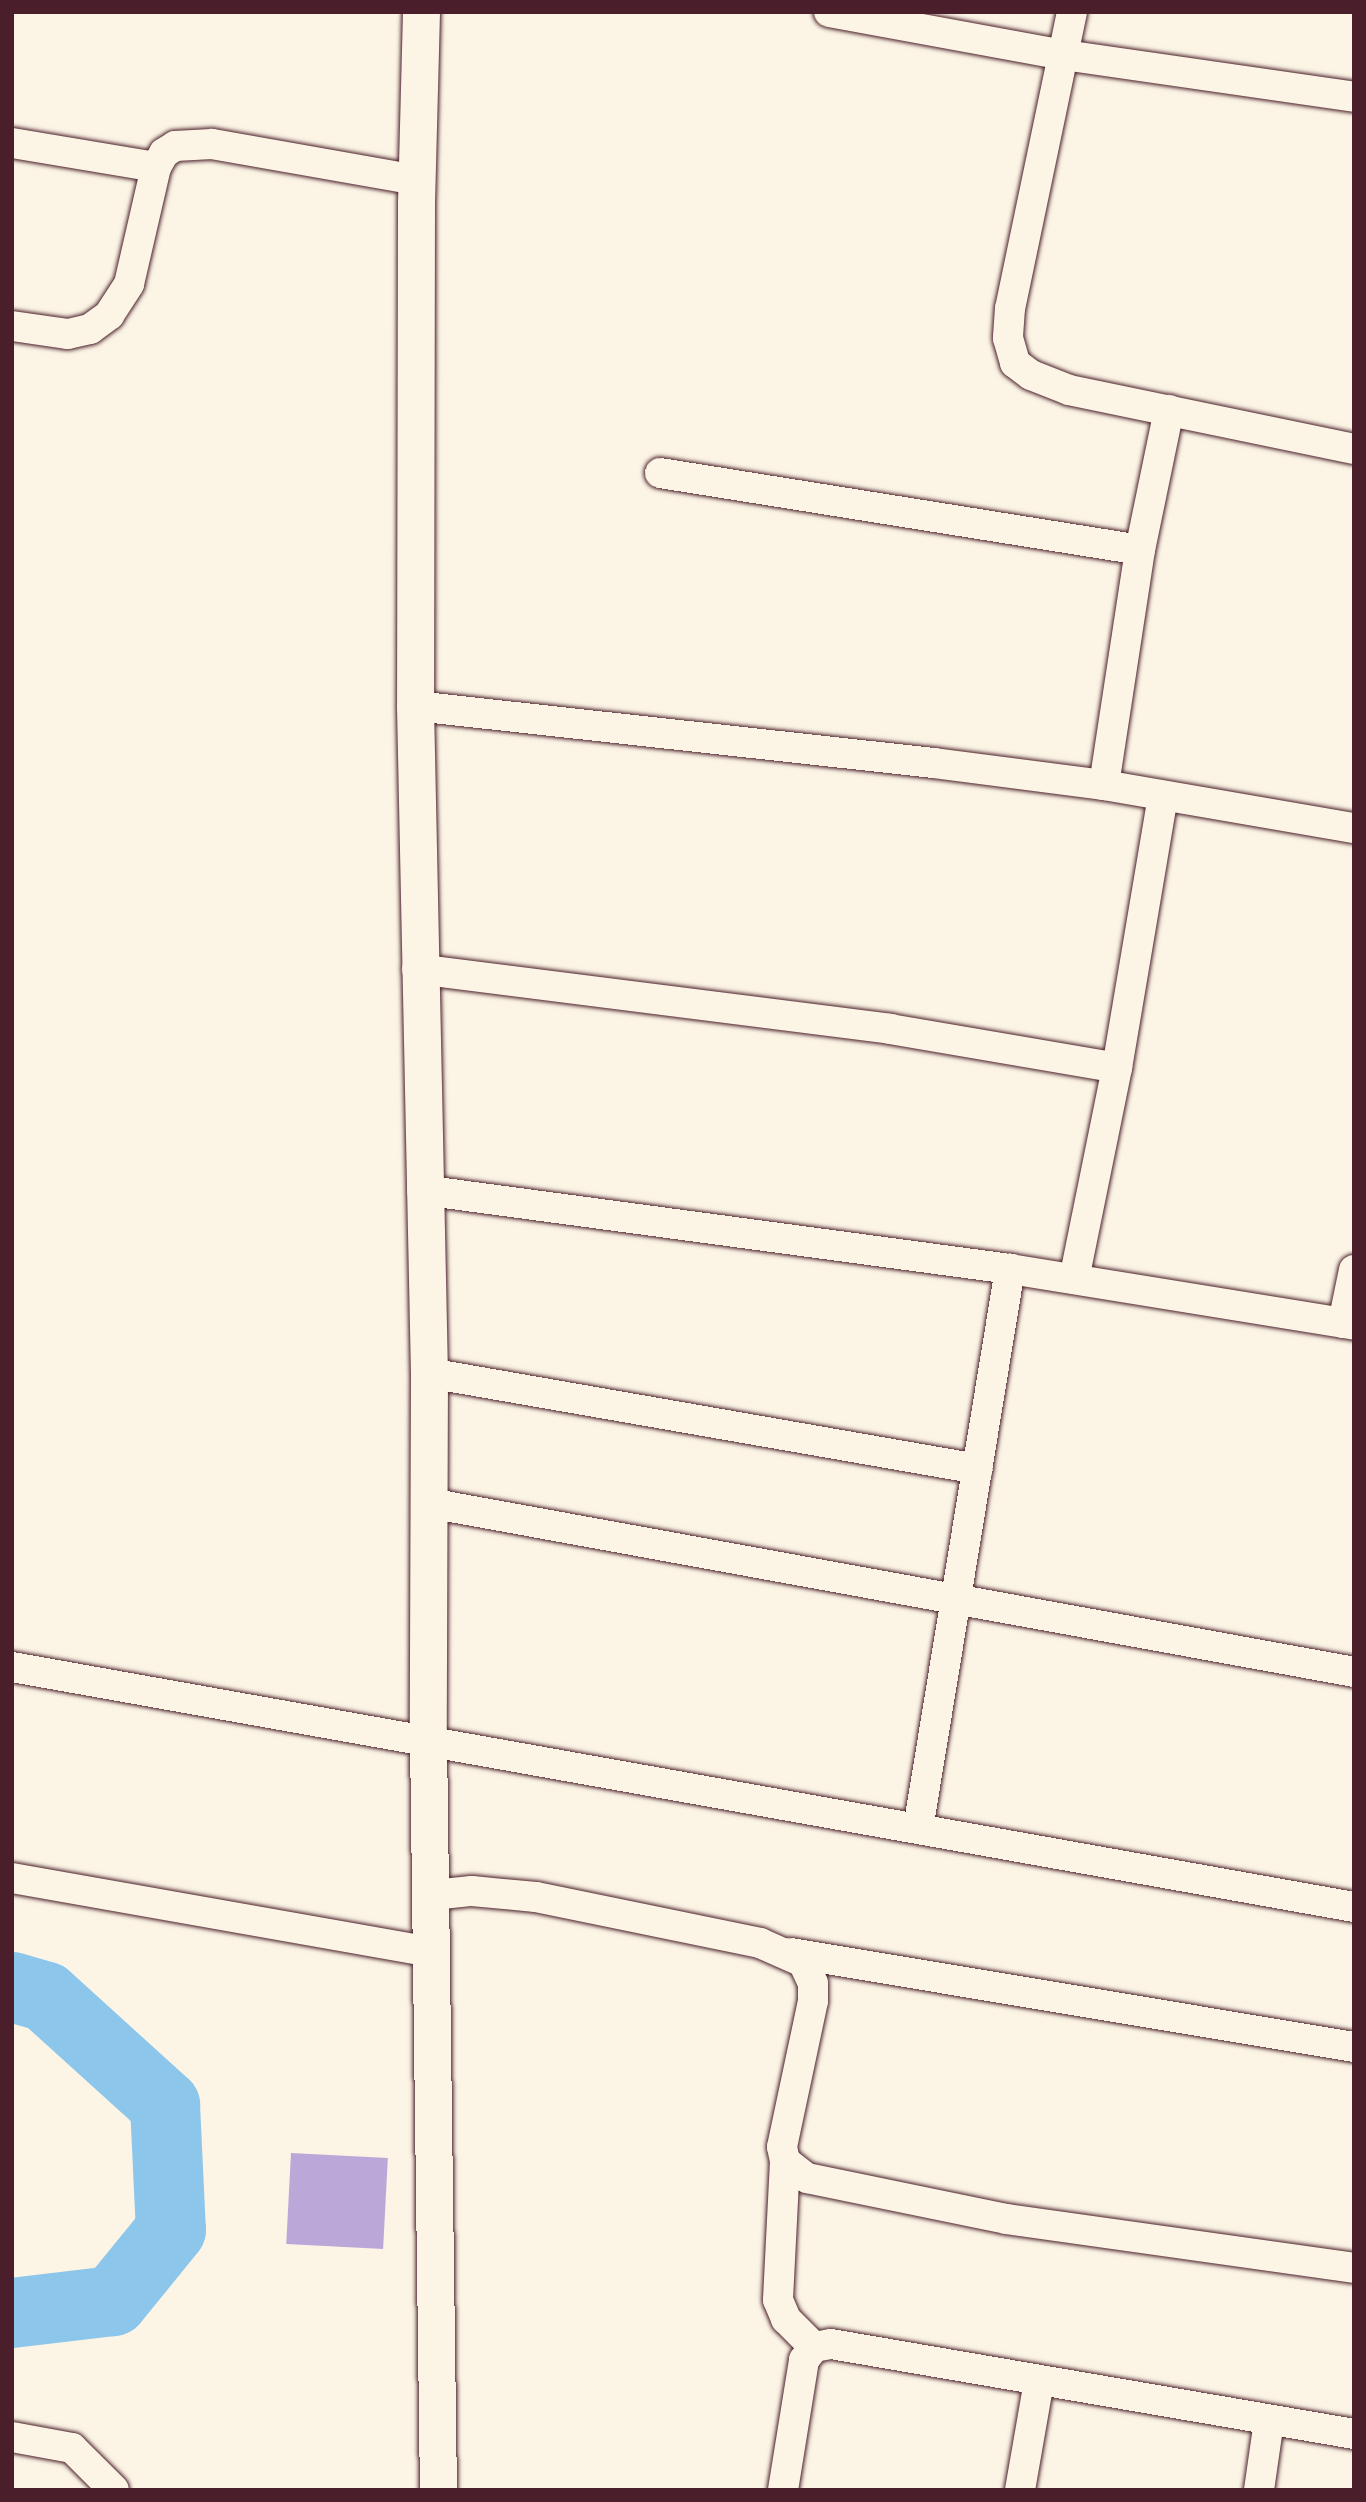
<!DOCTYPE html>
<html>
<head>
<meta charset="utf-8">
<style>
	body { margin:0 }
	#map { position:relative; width:1366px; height:2502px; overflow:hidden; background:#fcf5e5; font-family:Kalam,sans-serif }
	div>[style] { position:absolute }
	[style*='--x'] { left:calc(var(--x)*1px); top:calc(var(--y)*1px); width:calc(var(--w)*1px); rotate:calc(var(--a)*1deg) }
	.river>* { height:70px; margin:-35px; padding:0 35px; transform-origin:35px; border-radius:35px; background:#8cc6eb }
	.building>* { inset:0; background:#bca8d8; transform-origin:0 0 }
	.roads { filter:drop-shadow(0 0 2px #4a1f2b) drop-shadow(0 0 2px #4a1f2b) }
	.minor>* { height:30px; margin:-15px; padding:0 15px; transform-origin:15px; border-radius:15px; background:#fcf5e5 }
	.tertiary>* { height:37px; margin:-18.5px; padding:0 18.5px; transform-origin:18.5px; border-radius:18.5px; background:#fcf5e5 }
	span { translate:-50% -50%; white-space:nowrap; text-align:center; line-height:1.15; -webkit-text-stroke:7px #fcf5e5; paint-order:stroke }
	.frame { position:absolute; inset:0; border:14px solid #4a1f2b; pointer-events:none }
</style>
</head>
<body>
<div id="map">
	<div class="river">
		<div style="--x:12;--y:1987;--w:35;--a:16"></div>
		<div style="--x:46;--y:1997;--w:161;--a:42.2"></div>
		<div style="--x:165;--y:2105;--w:125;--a:87.3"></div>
		<div style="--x:171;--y:2230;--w:92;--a:129.2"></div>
		<div style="--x:113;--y:2301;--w:102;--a:173.2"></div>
	</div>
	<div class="building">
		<div style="left:291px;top:2153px;width:97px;height:91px;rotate:3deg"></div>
	</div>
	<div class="roads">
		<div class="minor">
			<div style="--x:829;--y:12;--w:239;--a:10.4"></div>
			<div style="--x:1064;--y:55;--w:293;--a:8.2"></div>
			<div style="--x:1072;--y:12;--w:302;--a:101.8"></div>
			<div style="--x:1010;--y:308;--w:30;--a:94"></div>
			<div style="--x:1008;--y:338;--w:26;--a:74"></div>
			<div style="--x:1015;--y:363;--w:20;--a:37"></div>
			<div style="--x:1031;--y:375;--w:41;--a:21.5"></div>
			<div style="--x:1069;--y:390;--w:291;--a:11.7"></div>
			<div style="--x:12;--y:143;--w:146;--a:9.5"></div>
			<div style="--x:12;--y:326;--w:57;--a:8.1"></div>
			<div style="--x:68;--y:334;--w:23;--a:-13"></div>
			<div style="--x:90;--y:329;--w:24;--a:-36"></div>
			<div style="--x:109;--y:315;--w:37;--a:-57"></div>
			<div style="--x:129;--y:284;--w:120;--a:-77"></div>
			<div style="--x:156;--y:167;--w:16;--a:-60"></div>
			<div style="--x:164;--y:153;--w:13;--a:-32"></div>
			<div style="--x:175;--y:146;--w:37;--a:-3"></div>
			<div style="--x:212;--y:144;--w:207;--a:10"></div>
			<div style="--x:660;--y:473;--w:486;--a:9.1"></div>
			<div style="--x:415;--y:706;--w:522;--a:6.27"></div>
			<div style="--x:934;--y:763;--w:171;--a:7.4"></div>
			<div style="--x:1104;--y:785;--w:254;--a:9.8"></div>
			<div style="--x:1104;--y:785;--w:238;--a:-81.3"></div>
			<div style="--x:1140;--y:550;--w:143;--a:-78.3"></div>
			<div style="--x:417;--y:969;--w:477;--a:7.2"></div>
			<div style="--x:890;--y:1029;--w:230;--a:9.7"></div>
			<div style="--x:1117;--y:1068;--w:215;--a:101.5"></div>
			<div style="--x:1117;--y:1068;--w:276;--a:-80.4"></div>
			<div style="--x:422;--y:1190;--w:593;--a:7.65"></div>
			<div style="--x:1010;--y:1269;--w:349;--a:9.2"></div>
			<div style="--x:1343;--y:1323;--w:54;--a:-78.3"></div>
			<div style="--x:429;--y:1373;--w:557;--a:9.92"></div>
			<div style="--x:429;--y:1503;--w:940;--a:10.35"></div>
			<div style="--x:12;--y:1667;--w:1363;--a:10.14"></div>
			<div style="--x:918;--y:1829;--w:568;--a:-80.67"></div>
			<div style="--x:12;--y:1878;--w:427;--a:10"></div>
			<div style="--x:433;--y:1895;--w:39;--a:-6"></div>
			<div style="--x:472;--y:1891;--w:64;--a:5.4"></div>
			<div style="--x:536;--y:1897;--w:229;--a:11.6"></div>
			<div style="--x:760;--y:1943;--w:47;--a:23.8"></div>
			<div style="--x:803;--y:1962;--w:23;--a:65"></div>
			<div style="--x:813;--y:1983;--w:18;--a:90"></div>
			<div style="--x:813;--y:2001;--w:149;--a:102"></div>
			<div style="--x:782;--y:2147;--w:14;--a:78"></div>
			<div style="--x:785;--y:2161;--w:28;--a:38"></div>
			<div style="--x:807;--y:2178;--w:203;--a:11.6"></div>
			<div style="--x:1006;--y:2219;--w:351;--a:8"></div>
			<div style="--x:791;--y:1953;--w:571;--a:9.48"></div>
			<div style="--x:785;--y:2161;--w:139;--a:92.9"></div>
			<div style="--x:778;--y:2300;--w:21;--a:67"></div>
			<div style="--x:786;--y:2319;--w:40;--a:45"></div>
			<div style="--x:12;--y:2437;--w:61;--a:10.4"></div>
			<div style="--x:72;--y:2448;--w:59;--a:45"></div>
			<div style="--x:783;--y:2490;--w:132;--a:-80.8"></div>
			<div style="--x:804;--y:2360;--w:16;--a:-52"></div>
			<div style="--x:814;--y:2347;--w:17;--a:-10"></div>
			<div style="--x:831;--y:2344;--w:531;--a:9.76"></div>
			<div style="--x:1020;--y:2490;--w:111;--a:-80.1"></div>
			<div style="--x:1259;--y:2490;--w:70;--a:-81.8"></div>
		</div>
		<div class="tertiary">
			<div style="--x:421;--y:12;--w:193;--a:91.5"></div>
			<div style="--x:416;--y:205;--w:501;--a:90.11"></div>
			<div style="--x:415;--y:706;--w:667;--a:88.8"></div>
			<div style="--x:429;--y:1373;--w:366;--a:90.2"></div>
			<div style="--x:428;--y:1739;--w:751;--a:89.24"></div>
		</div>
	</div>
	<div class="frame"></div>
</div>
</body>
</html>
